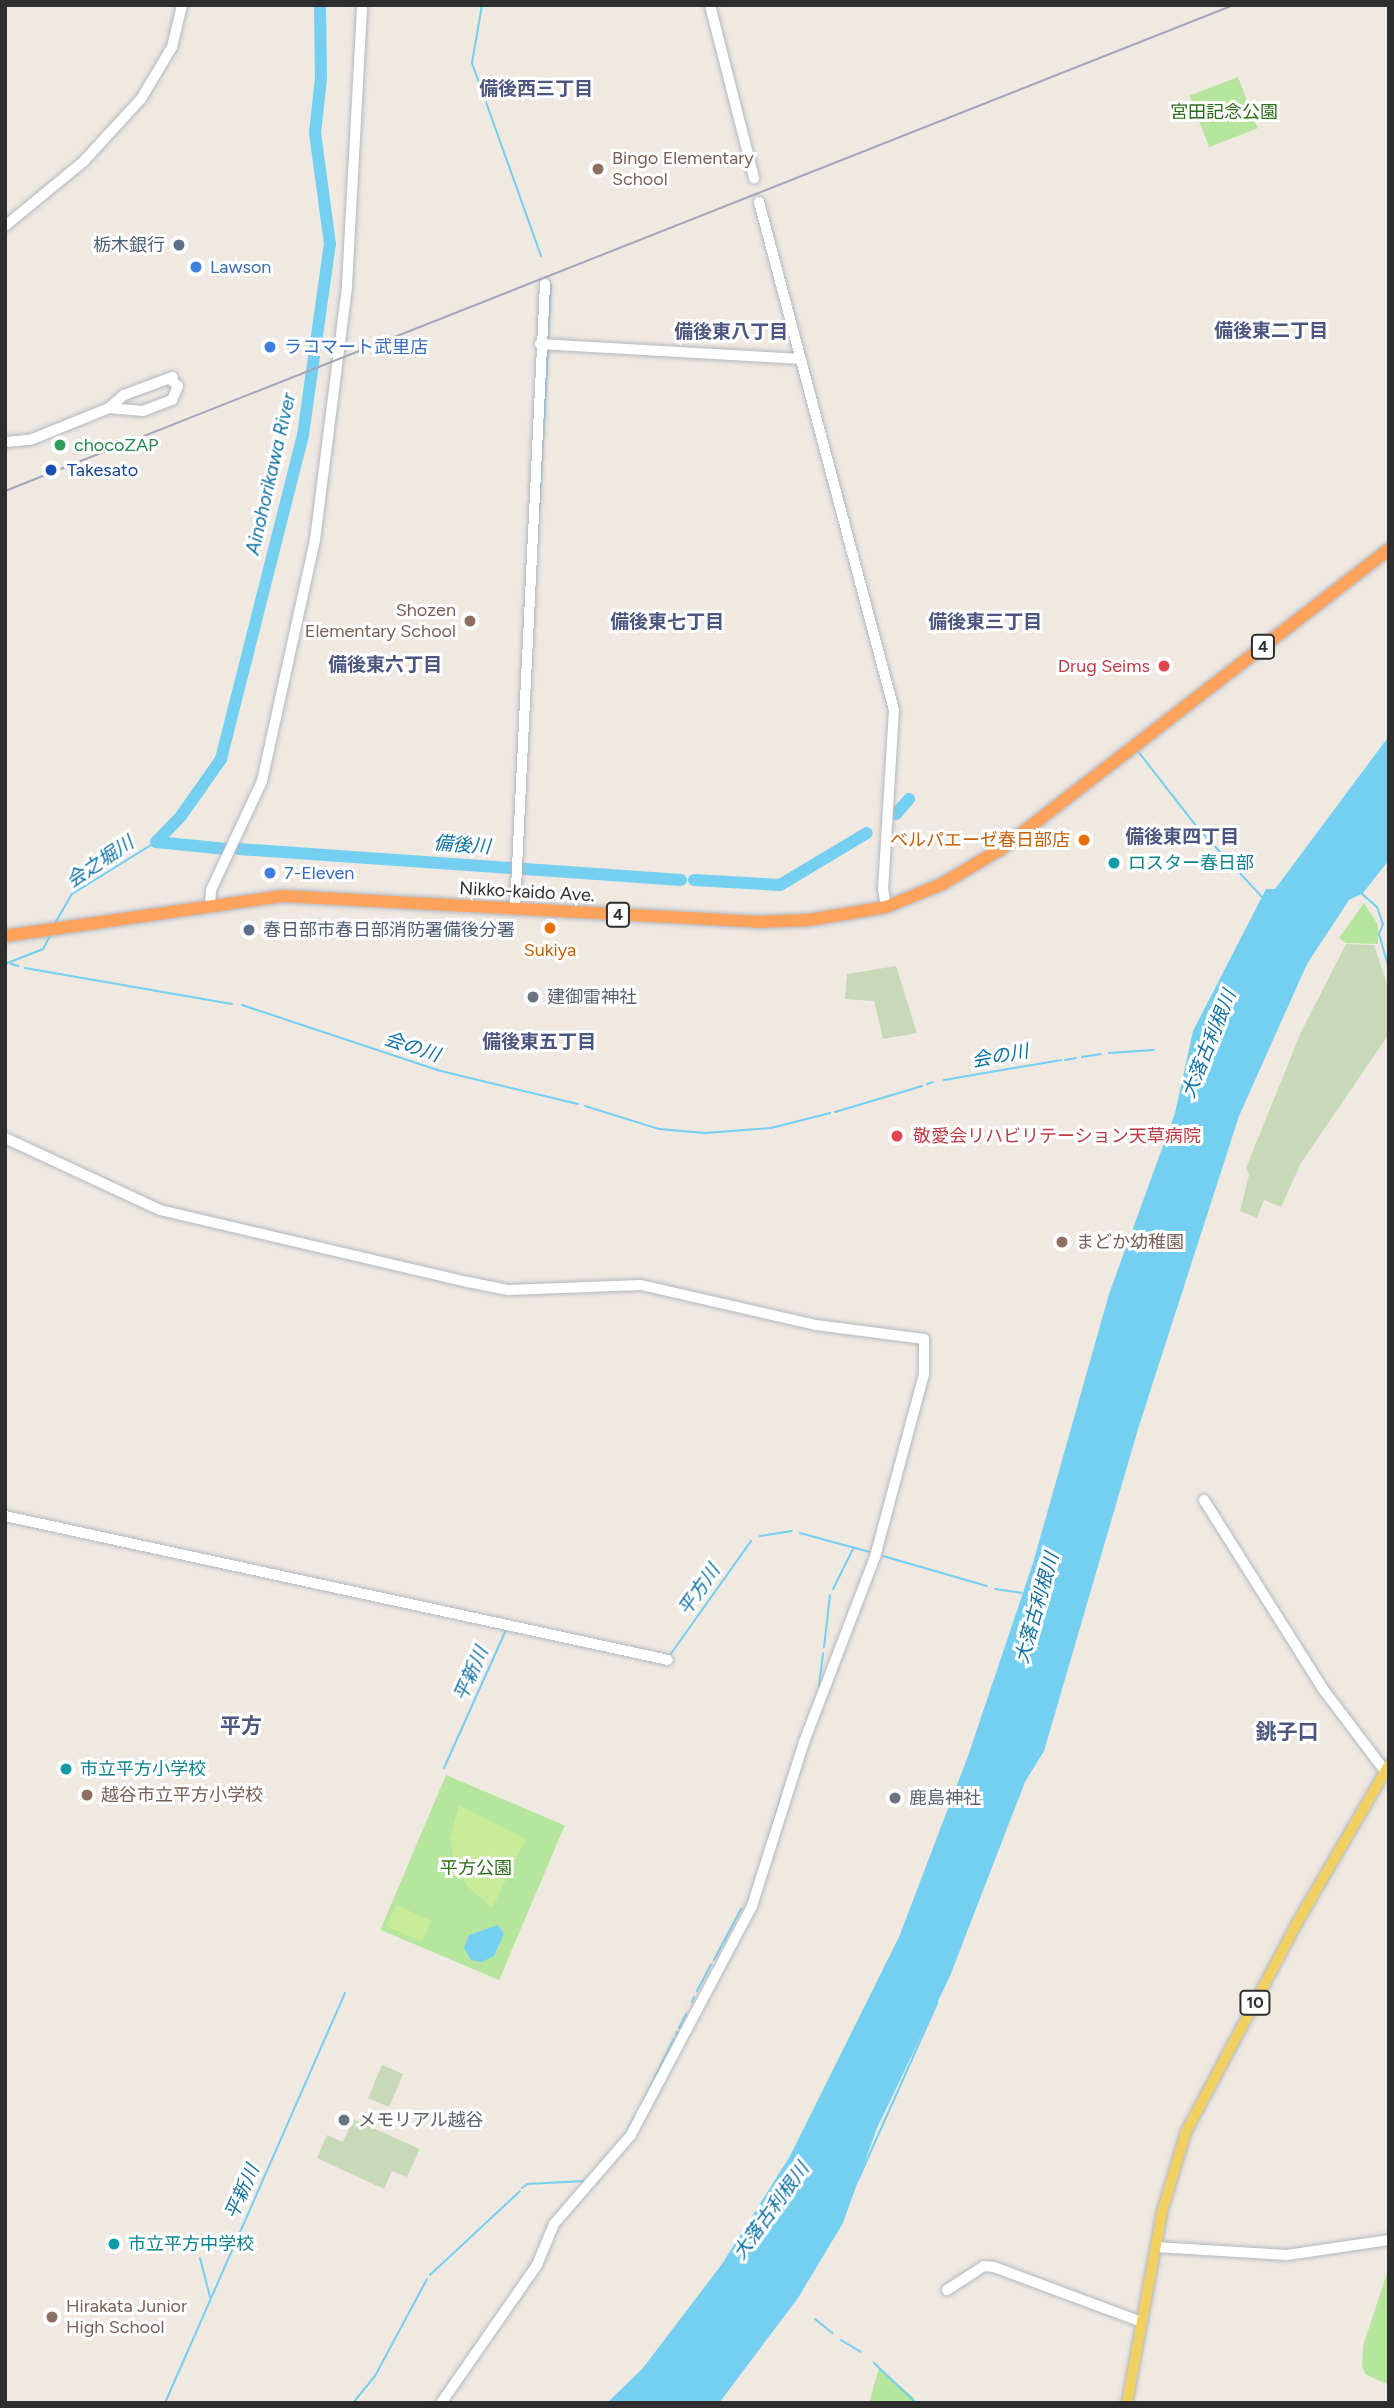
<!DOCTYPE html>
<html>
<head>
<meta charset="utf-8">
<style>
	body { margin:0 }
	#map { position:relative; width:1394px; height:2408px; overflow:hidden; background:#efe9e1; font-family:Figtree,"Noto Sans JP",sans-serif }
	div>[style] { position:absolute }
	[style*='--x'] { left:calc(var(--x)*1px); top:calc(var(--y)*1px); width:calc(var(--w)*1px); rotate:calc(var(--a)*1deg) }
	.green>* { inset:0; background:#b6e59e; transform-origin:0 0 }
	.cemetery>* { inset:0; background:#c8d9b8; transform-origin:0 0 }
	.pitch>* { inset:0; background:#c9ec9a; transform-origin:0 0 }
	.water>* { inset:0; background:#75cff0 }
	.stream>* { height:2px; margin:-1px; padding:0 1px; transform-origin:1px; border-radius:1px; background:#75cff0 }
	.river>* { height:12px; margin:-6px; padding:0 6px; transform-origin:6px; border-radius:6px; background:#75cff0 }
	.roads { filter:drop-shadow(0 0 2px #b4b7c1) drop-shadow(0 0 2px #b4b7c1) }
	.secondary>* { height:10px; margin:-5px; padding:0 5px; transform-origin:5px; border-radius:5px; background:#fff }
	.primary>* { height:10px; margin:-5px; padding:0 5px; transform-origin:5px; border-radius:5px; background:#f2d163 }
	.highway>* { height:12px; margin:-6px; padding:0 6px; transform-origin:6px; border-radius:6px; background:#ffa35c }
	.rail>* { height:2px; margin:-1px; padding:0 1px; transform-origin:1px; border-radius:1px; background:#a3a6b8 }
	.dots>* { width:19px; height:19px; translate:-50% -50%; box-sizing:border-box; border:4px solid #fff; border-radius:50% }
	span { translate:-50% -50%; white-space:nowrap; text-align:center; line-height:1.15; -webkit-text-stroke:6px #fff; paint-order:stroke }
	.shield-label span { padding:2px 5px; background:#fff; border:2px solid; border-radius:5px; -webkit-text-stroke-width:0 }
	.shield-label { font-size:16px; color:#2e2e2e; font-weight:700 }
	.park-label { font-size:18px; color:#2c6e1b }
	.education-label { font-size:18px; color:#785e54 }
	.left { translate:0 -50%; text-align:left }
	.right { translate:-100% -50%; text-align:right }
	.service-label { font-size:18px; color:#4e5e75 }
	.shop-label { font-size:18px; color:#366cbe }
	.leisure-label { font-size:18px; color:#27864d }
	.transit-label { font-size:18px; color:#164399 }
	.health-label { font-size:18px; color:#be3a42 }
	.food-label { font-size:18px; color:#c56008 }
	.culture-label { font-size:18px; color:#0d838f }
	.street-label { font-size:18px; color:#2e2e2e }
	.worship-label { font-size:18px; color:#5b616d }
	.neighbourhood-label { font-size:19px; color:#4d5680; font-weight:700 }
	.water-label { font-size:19px; color:#0d6fa3; font-style:italic }
	.quarter-label { font-size:21px; color:#4d5680; font-weight:700 }
	.frame { position:absolute; inset:0; border:7px solid #2e2e2e; pointer-events:none }
</style>
</head>
<body>
<div id="map">
	<div class="green">
		<div style="left:1238px;top:77px;width:55px;height:52px;rotate:69deg"></div>
		<div style="clip-path:polygon(1364px 903px,1378px 925px,1378px 944px,1346px 943px,1339px 938px)"></div>
		<div style="left:446px;top:1775px;width:129px;height:168px;rotate:23deg"></div>
		<div style="clip-path:polygon(1389px 2267px,1389px 2398px,1387px 2384px,1365px 2374px,1362px 2365px,1363px 2346px)"></div>
		<div style="clip-path:polygon(879px 2368px,914px 2398px,915px 2403px,869px 2403px)"></div>
	</div>
	<div class="cemetery">
		<div style="clip-path:polygon(1346px 944px,1374px 945px,1389px 990px,1389px 1034px,1301px 1163px,1281px 1207px,1264px 1200px,1257px 1218px,1240px 1211px,1249px 1175px,1246px 1168px,1301px 1032px)"></div>
		<div style="clip-path:polygon(896px 966px,917px 1033px,883px 1039px,874px 1001px,845px 999px,847px 974px)"></div>
		<div style="left:382px;top:2065px;width:23px;height:36px;rotate:23deg"></div>
		<div style="clip-path:polygon(353px 2119px,420px 2149px,407px 2177px,392px 2171px,384px 2189px,317px 2158px,327px 2135px,343px 2142px)"></div>
	</div>
	<div class="pitch">
		<div style="clip-path:polygon(459px 1805px,526px 1839px,492px 1908px,467px 1886px,455px 1865px,450px 1839px)"></div>
		<div style="left:396px;top:1905px;width:39px;height:23px;rotate:24deg"></div>
	</div>
	<div class="water">
		<div style="clip-path:polygon(1389px 736px,1389px 860px,1363px 893px,1349px 900px,1307px 964px,1239px 1116px,1138px 1429px,1044px 1751px,1025px 1782px,950px 1976px,877px 2128px,843px 2223px,798px 2298px,719px 2403px,607px 2403px,643px 2368px,722px 2264px,790px 2156px,899px 1937px,968px 1756px,1033px 1563px,1109px 1294px,1175px 1113px,1193px 1031px,1266px 889px,1275px 889px)"></div>
		<div style="clip-path:polygon(498px 1925px,504px 1934px,494px 1956px,482px 1962px,471px 1960px,464px 1948px,469px 1935px)"></div>
	</div>
	<div class="stream">
		<div style="--x:482;--y:5;--w:59;--a:99.8"></div>
		<div style="--x:472;--y:63;--w:205;--a:70.3"></div>
		<div style="--x:548;--y:340;--w:55;--a:-86.9"></div>
		<div style="--x:539;--y:511;--w:162;--a:-86.8"></div>
		<div style="--x:1137;--y:750;--w:98;--a:52.1"></div>
		<div style="--x:1197;--y:827;--w:96;--a:47.1"></div>
		<div style="--x:1362;--y:894;--w:20;--a:41"></div>
		<div style="--x:1377;--y:907;--w:18;--a:71"></div>
		<div style="--x:1383;--y:924;--w:11;--a:112"></div>
		<div style="--x:1379;--y:934;--w:35;--a:74"></div>
		<div style="--x:54;--y:925;--w:36;--a:-60"></div>
		<div style="--x:72;--y:894;--w:99;--a:-31.8"></div>
		<div style="--x:5;--y:964;--w:41;--a:-21.5"></div>
		<div style="--x:43;--y:949;--w:17;--a:-62"></div>
		<div style="--x:11;--y:964;--w:8;--a:14"></div>
		<div style="--x:25;--y:968;--w:210;--a:9.9"></div>
		<div style="--x:242;--y:1005;--w:206;--a:18.4"></div>
		<div style="--x:437;--y:1070;--w:145;--a:13.6"></div>
		<div style="--x:1109;--y:1053;--w:45;--a:-3.8"></div>
		<div style="--x:1082;--y:1057;--w:19;--a:-9"></div>
		<div style="--x:1065;--y:1060;--w:11;--a:-10"></div>
		<div style="--x:944;--y:1080;--w:119;--a:-9.7"></div>
		<div style="--x:927;--y:1084;--w:6;--a:-18"></div>
		<div style="--x:585;--y:1106;--w:77;--a:17.3"></div>
		<div style="--x:659;--y:1129;--w:46;--a:5"></div>
		<div style="--x:705;--y:1133;--w:66;--a:-4.3"></div>
		<div style="--x:771;--y:1128;--w:61;--a:-14.3"></div>
		<div style="--x:835;--y:1112;--w:91;--a:-16.6"></div>
		<div style="--x:800;--y:1533;--w:76;--a:15.3"></div>
		<div style="--x:760;--y:1536;--w:32;--a:-9"></div>
		<div style="--x:883;--y:1556;--w:108;--a:16.1"></div>
		<div style="--x:833;--y:1589;--w:45;--a:-63.4"></div>
		<div style="--x:995;--y:1589;--w:27;--a:8"></div>
		<div style="--x:824;--y:1647;--w:52;--a:-83.4"></div>
		<div style="--x:670;--y:1655;--w:140;--a:-54.6"></div>
		<div style="--x:819;--y:1686;--w:33;--a:-83"></div>
		<div style="--x:444;--y:1768;--w:151;--a:-65.8"></div>
		<div style="--x:768;--y:1841;--w:46;--a:-73.5"></div>
		<div style="--x:714;--y:1960;--w:58;--a:-62.1"></div>
		<div style="--x:697;--y:1991;--w:30;--a:-62"></div>
		<div style="--x:692;--y:2002;--w:5;--a:-68"></div>
		<div style="--x:679;--y:2028;--w:16;--a:-63"></div>
		<div style="--x:676;--y:2035;--w:3;--a:-72"></div>
		<div style="--x:642;--y:2104;--w:73;--a:-64.1"></div>
		<div style="--x:625;--y:2135;--w:21;--a:-62"></div>
		<div style="--x:858;--y:2180;--w:194;--a:-65.9"></div>
		<div style="--x:522;--y:2188;--w:6;--a:-39"></div>
		<div style="--x:527;--y:2184;--w:58;--a:-3"></div>
		<div style="--x:200;--y:2258;--w:40;--a:75.6"></div>
		<div style="--x:430;--y:2275;--w:123;--a:-43"></div>
		<div style="--x:815;--y:2319;--w:22;--a:39"></div>
		<div style="--x:841;--y:2340;--w:23;--a:31"></div>
		<div style="--x:874;--y:2363;--w:58;--a:43.6"></div>
		<div style="--x:165;--y:2403;--w:448;--a:-66.3"></div>
		<div style="--x:353;--y:2403;--w:35;--a:-51"></div>
		<div style="--x:375;--y:2376;--w:110;--a:-61.8"></div>
	</div>
	<div class="river">
		<div style="--x:896;--y:814;--w:20;--a:-49"></div>
		<div style="--x:156;--y:842;--w:36;--a:-46"></div>
		<div style="--x:181;--y:816;--w:70;--a:-54.9"></div>
		<div style="--x:221;--y:759;--w:334;--a:-75.8"></div>
		<div style="--x:303;--y:435;--w:193;--a:-82"></div>
		<div style="--x:330;--y:244;--w:112;--a:-97.7"></div>
		<div style="--x:315;--y:133;--w:55;--a:-83.8"></div>
		<div style="--x:321;--y:78;--w:73;--a:-90.8"></div>
		<div style="--x:156;--y:842;--w:71;--a:5.6"></div>
		<div style="--x:239;--y:849;--w:443;--a:4"></div>
		<div style="--x:694;--y:880;--w:86;--a:3.3"></div>
		<div style="--x:780;--y:885;--w:101;--a:-30.9"></div>
	</div>
	<div class="roads">
		<div class="secondary">
			<div style="--x:710;--y:5;--w:179;--a:75.7"></div>
			<div style="--x:759;--y:202;--w:526;--a:75.12"></div>
			<div style="--x:894;--y:710;--w:178;--a:93.5"></div>
			<div style="--x:883;--y:888;--w:19;--a:81"></div>
			<div style="--x:5;--y:226;--w:101;--a:-39.4"></div>
			<div style="--x:83;--y:162;--w:86;--a:-47.4"></div>
			<div style="--x:141;--y:99;--w:61;--a:-59.2"></div>
			<div style="--x:172;--y:47;--w:43;--a:-76.6"></div>
			<div style="--x:540;--y:344;--w:261;--a:3.3"></div>
			<div style="--x:109;--y:408;--w:20;--a:-41"></div>
			<div style="--x:124;--y:395;--w:52;--a:-20.2"></div>
			<div style="--x:5;--y:442;--w:25;--a:-5"></div>
			<div style="--x:30;--y:440;--w:85;--a:-22.1"></div>
			<div style="--x:109;--y:408;--w:34;--a:5"></div>
			<div style="--x:143;--y:411;--w:31;--a:-21"></div>
			<div style="--x:172;--y:400;--w:15;--a:-67"></div>
			<div style="--x:178;--y:386;--w:12;--a:-138"></div>
			<div style="--x:210;--y:904;--w:14;--a:-86"></div>
			<div style="--x:211;--y:890;--w:120;--a:-64.9"></div>
			<div style="--x:262;--y:781;--w:247;--a:-77.6"></div>
			<div style="--x:315;--y:540;--w:257;--a:-82.8"></div>
			<div style="--x:347;--y:285;--w:280;--a:-86.9"></div>
			<div style="--x:515;--y:909;--w:626;--a:-87.25"></div>
			<div style="--x:5;--y:1138;--w:171;--a:24.9"></div>
			<div style="--x:160;--y:1210;--w:316;--a:13.2"></div>
			<div style="--x:468;--y:1282;--w:41;--a:11.3"></div>
			<div style="--x:508;--y:1290;--w:133;--a:-2.2"></div>
			<div style="--x:641;--y:1285;--w:180;--a:12.9"></div>
			<div style="--x:816;--y:1325;--w:109;--a:7.4"></div>
			<div style="--x:924;--y:1339;--w:35;--a:90"></div>
			<div style="--x:924;--y:1374;--w:189;--a:105"></div>
			<div style="--x:875;--y:1557;--w:198;--a:111"></div>
			<div style="--x:804;--y:1742;--w:172;--a:107.6"></div>
			<div style="--x:752;--y:1906;--w:259;--a:117.9"></div>
			<div style="--x:631;--y:2135;--w:118;--a:130.9"></div>
			<div style="--x:554;--y:2224;--w:44;--a:112.5"></div>
			<div style="--x:537;--y:2265;--w:168;--a:124.8"></div>
			<div style="--x:1204;--y:1500;--w:223;--a:57.8"></div>
			<div style="--x:1323;--y:1689;--w:103;--a:52.9"></div>
			<div style="--x:5;--y:1516;--w:678;--a:12.25"></div>
			<div style="--x:1156;--y:2247;--w:131;--a:3.5"></div>
			<div style="--x:1287;--y:2255;--w:103;--a:-8.4"></div>
			<div style="--x:947;--y:2290;--w:44;--a:-33"></div>
			<div style="--x:984;--y:2266;--w:10;--a:6"></div>
			<div style="--x:994;--y:2267;--w:158;--a:20.4"></div>
		</div>
		<div class="primary">
			<div style="--x:1127;--y:2403;--w:194;--a:-79.6"></div>
			<div style="--x:1162;--y:2212;--w:84;--a:-73.3"></div>
			<div style="--x:1186;--y:2132;--w:237;--a:-62"></div>
			<div style="--x:1297;--y:1923;--w:183;--a:-59.8"></div>
		</div>
		<div class="highway">
			<div style="--x:5;--y:936;--w:281;--a:-8.2"></div>
			<div style="--x:283;--y:896;--w:474;--a:3.1"></div>
			<div style="--x:756;--y:922;--w:53;--a:-2.2"></div>
			<div style="--x:809;--y:920;--w:78;--a:-9.6"></div>
			<div style="--x:886;--y:907;--w:61;--a:-22.3"></div>
			<div style="--x:942;--y:884;--w:69;--a:-30.7"></div>
			<div style="--x:1001;--y:849;--w:490;--a:-37.7"></div>
		</div>
	</div>
	<div class="rail">
		<div style="--x:5;--y:491;--w:1322;--a:-21.58"></div>
	</div>
	<div class="dots">
		<div style="left:598px;top:169px;background:#8d6e63"></div>
		<div style="left:179px;top:245px;background:#5c6f8a"></div>
		<div style="left:196px;top:267px;background:#3f7fe0"></div>
		<div style="left:270px;top:347px;background:#3f7fe0"></div>
		<div style="left:60px;top:445px;background:#2e9e5b"></div>
		<div style="left:51px;top:470px;background:#1a4fb4"></div>
		<div style="left:470px;top:621px;background:#8d6e63"></div>
		<div style="left:1164px;top:666px;background:#e0444e"></div>
		<div style="left:1084px;top:840px;background:#e8710a"></div>
		<div style="left:1114px;top:863px;background:#0f9aa8"></div>
		<div style="left:270px;top:873px;background:#3f7fe0"></div>
		<div style="left:550px;top:928px;background:#e8710a"></div>
		<div style="left:249px;top:930px;background:#5c6f8a"></div>
		<div style="left:533px;top:997px;background:#6b7280"></div>
		<div style="left:897px;top:1136px;background:#e0444e"></div>
		<div style="left:1062px;top:1242px;background:#8d6e63"></div>
		<div style="left:66px;top:1769px;background:#0f9aa8"></div>
		<div style="left:87px;top:1795px;background:#8d6e63"></div>
		<div style="left:895px;top:1798px;background:#6b7280"></div>
		<div style="left:344px;top:2120px;background:#6b7280"></div>
		<div style="left:114px;top:2244px;background:#0f9aa8"></div>
		<div style="left:52px;top:2317px;background:#8d6e63"></div>
	</div>
	<div class="shield-label">
		<span style="left:1263px;top:647px">4</span>
		<span style="left:618px;top:915px">4</span>
		<span style="left:1255px;top:2003px">10</span>
	</div>
	<div class="park-label">
		<span style="left:1224px;top:112px">宮田記念公園</span>
		<span style="left:476px;top:1868px">平方公園</span>
	</div>
	<div class="education-label">
		<span class="left" style="left:612px;top:169px">Bingo Elementary<br>School</span>
		<span class="right" style="left:456px;top:621px">Shozen<br>Elementary School</span>
		<span class="left" style="left:1076px;top:1242px">まどか幼稚園</span>
		<span class="left" style="left:101px;top:1795px">越谷市立平方小学校</span>
		<span class="left" style="left:66px;top:2317px">Hirakata Junior<br>High School</span>
	</div>
	<div class="service-label">
		<span class="right" style="left:165px;top:245px">栃木銀行</span>
		<span class="left" style="left:263px;top:930px">春日部市春日部消防署備後分署</span>
	</div>
	<div class="shop-label">
		<span class="left" style="left:210px;top:267px">Lawson</span>
		<span class="left" style="left:284px;top:347px">ラコマート武里店</span>
		<span class="left" style="left:284px;top:873px">7-Eleven</span>
	</div>
	<div class="leisure-label">
		<span class="left" style="left:74px;top:445px">chocoZAP</span>
	</div>
	<div class="transit-label">
		<span class="left" style="left:67px;top:470px">Takesato</span>
	</div>
	<div class="health-label">
		<span class="right" style="left:1150px;top:666px">Drug Seims</span>
		<span class="left" style="left:913px;top:1136px">敬愛会リハビリテーション天草病院</span>
	</div>
	<div class="food-label">
		<span class="right" style="left:1070px;top:840px">ベルパエーゼ春日部店</span>
		<span style="left:550px;top:950px">Sukiya</span>
	</div>
	<div class="culture-label">
		<span class="left" style="left:1128px;top:863px">ロスター春日部</span>
		<span class="left" style="left:80px;top:1769px">市立平方小学校</span>
		<span class="left" style="left:128px;top:2244px">市立平方中学校</span>
	</div>
	<div class="street-label">
		<span style="left:527px;top:892px;rotate:3deg">Nikko-kaido Ave.</span>
	</div>
	<div class="worship-label">
		<span class="left" style="left:547px;top:997px">建御雷神社</span>
		<span class="left" style="left:909px;top:1798px">鹿島神社</span>
		<span class="left" style="left:358px;top:2120px">メモリアル越谷</span>
	</div>
	<div class="neighbourhood-label">
		<span style="left:536px;top:89px">備後西三丁目</span>
		<span style="left:1271px;top:331px">備後東二丁目</span>
		<span style="left:731px;top:332px">備後東八丁目</span>
		<span style="left:667px;top:622px">備後東七丁目</span>
		<span style="left:985px;top:622px">備後東三丁目</span>
		<span style="left:385px;top:665px">備後東六丁目</span>
		<span style="left:1182px;top:837px">備後東四丁目</span>
		<span style="left:539px;top:1042px">備後東五丁目</span>
	</div>
	<div class="water-label">
		<span style="left:271px;top:474px;rotate:-77deg">Ainohorikawa River</span>
		<span style="left:462px;top:845px;rotate:4deg">備後川</span>
		<span style="left:100px;top:862px;rotate:-34deg">会之堀川</span>
		<span style="left:1209px;top:1044px;rotate:-68deg">大落古利根川</span>
		<span style="left:412px;top:1047px;rotate:18deg">会の川</span>
		<span style="left:1000px;top:1056px;rotate:-10deg">会の川</span>
		<span style="left:699px;top:1590px;rotate:-55deg">平方川</span>
		<span style="left:1037px;top:1608px;rotate:-74deg">大落古利根川</span>
		<span style="left:471px;top:1674px;rotate:-66deg">平新川</span>
		<span style="left:242px;top:2192px;rotate:-66deg">平新川</span>
		<span style="left:771px;top:2211px;rotate:-54deg">大落古利根川</span>
	</div>
	<div class="quarter-label">
		<span style="left:241px;top:1726px">平方</span>
		<span style="left:1287px;top:1732px">銚子口</span>
	</div>
	<div class="frame"></div>
</div>
</body>
</html>
